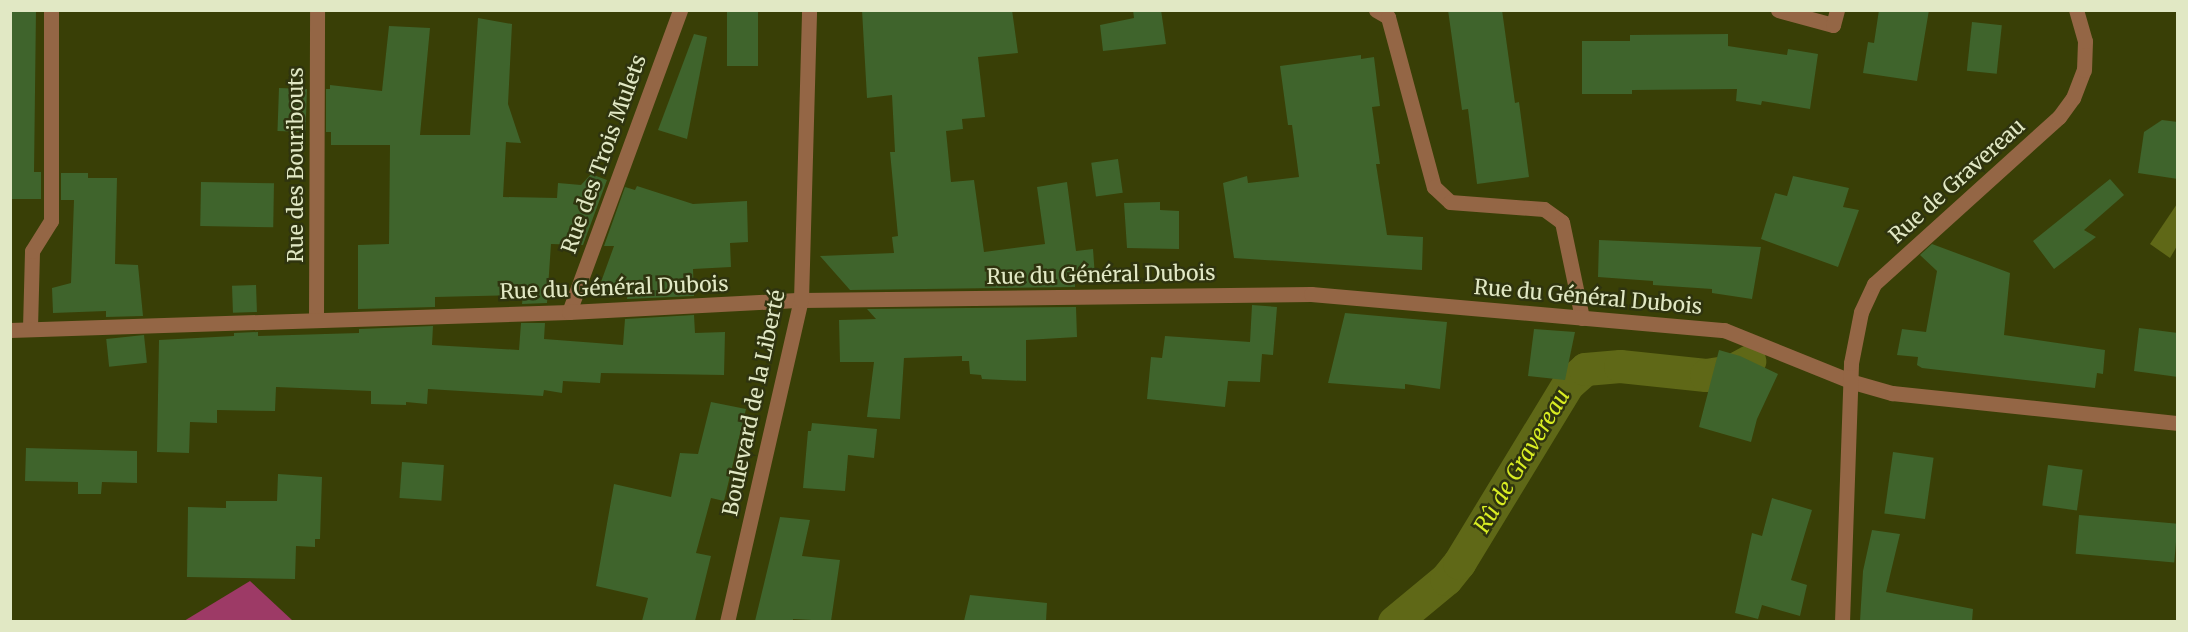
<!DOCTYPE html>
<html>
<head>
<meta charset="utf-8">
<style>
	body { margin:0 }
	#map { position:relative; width:2188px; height:632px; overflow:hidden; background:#393f06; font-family:Merriweather,serif }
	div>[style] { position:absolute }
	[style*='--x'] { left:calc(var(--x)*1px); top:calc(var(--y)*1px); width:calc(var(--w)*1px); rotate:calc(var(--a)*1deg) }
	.green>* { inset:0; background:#9d3a66 }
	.water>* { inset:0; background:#5f6817 }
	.canal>* { height:33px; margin:-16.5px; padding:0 16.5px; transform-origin:16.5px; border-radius:16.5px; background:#5f6817 }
	.building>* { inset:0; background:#3f642c; transform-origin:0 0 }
	.service>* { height:15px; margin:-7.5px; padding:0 7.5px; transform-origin:7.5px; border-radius:7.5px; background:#946645 }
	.minor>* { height:15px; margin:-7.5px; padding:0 7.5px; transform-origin:7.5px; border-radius:7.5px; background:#946645 }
	.tertiary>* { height:15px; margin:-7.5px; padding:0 7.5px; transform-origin:7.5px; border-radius:7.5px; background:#946645 }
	span { translate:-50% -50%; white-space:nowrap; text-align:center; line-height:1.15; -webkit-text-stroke:5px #2f340f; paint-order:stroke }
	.street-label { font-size:21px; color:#e1e8c4 }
	.water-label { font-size:22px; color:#d9ed23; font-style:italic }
	.frame { position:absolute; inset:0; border:12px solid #e1e8c4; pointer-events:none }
</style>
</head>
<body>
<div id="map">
	<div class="green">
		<div style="clip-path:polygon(250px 581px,293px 621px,184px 621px)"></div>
	</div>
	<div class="water">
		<div style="clip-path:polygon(2177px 204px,2177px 246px,2170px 258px,2150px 244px)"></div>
	</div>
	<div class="canal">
		<div style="--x:1394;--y:622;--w:67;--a:-39.6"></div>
		<div style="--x:1446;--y:579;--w:21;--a:-51"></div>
		<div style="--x:1459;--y:563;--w:210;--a:-58.7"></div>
		<div style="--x:1568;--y:384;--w:23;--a:-41"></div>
		<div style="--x:1585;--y:369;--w:35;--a:-5"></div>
		<div style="--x:1620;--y:366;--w:86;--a:6"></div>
		<div style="--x:1706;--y:375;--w:25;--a:-9"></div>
		<div style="--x:1731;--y:371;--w:21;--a:-29"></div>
	</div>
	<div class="building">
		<div style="clip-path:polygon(10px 10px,36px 10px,34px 172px,41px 172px,41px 199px,10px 199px)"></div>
		<div style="left:727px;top:10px;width:31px;height:56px"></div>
		<div style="clip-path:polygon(862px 10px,1012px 10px,1018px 53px,978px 57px,985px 117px,962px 119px,963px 129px,946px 131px,951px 182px,974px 180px,984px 252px,1045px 244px,1037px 187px,1067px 182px,1076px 251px,1093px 249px,1095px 277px,1075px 278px,1075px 287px,850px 290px,820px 256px,894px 253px,892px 237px,898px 236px,890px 152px,895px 152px,892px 95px,867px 98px)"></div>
		<div style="clip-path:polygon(1133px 10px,1161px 10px,1166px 44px,1103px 51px,1100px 25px,1134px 18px)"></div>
		<div style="clip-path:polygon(1448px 10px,1502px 10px,1515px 103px,1519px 102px,1529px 177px,1477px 184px,1468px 109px,1462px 110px)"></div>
		<div style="clip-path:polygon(1879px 10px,1929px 10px,1917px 81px,1863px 73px,1868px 42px,1874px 43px)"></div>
		<div style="clip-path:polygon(478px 18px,512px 24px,508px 104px,521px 143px,506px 142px,503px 197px,557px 198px,558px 183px,581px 185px,591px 174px,607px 180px,583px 245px,551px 244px,547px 303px,522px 304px,523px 295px,435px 297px,435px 307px,358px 309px,358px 245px,389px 244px,390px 145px,331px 145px,331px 132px,326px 132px,326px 89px,330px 89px,330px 85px,382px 91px,389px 26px,430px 28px,420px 135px,470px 135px)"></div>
		<div style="left:1972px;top:22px;width:30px;height:49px;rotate:6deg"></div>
		<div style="clip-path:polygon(694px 34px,707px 37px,687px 139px,658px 130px)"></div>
		<div style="clip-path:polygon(1728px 34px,1728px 46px,1787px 55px,1788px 49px,1818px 54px,1810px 109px,1762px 101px,1761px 105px,1736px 101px,1737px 89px,1632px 90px,1632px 94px,1582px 94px,1582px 41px,1630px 41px,1630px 35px)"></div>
		<div style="clip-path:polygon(1361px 55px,1361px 59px,1374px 57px,1380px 106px,1372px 107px,1380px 164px,1376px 164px,1387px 235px,1423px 237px,1422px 270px,1234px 258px,1223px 183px,1247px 176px,1248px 183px,1299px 177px,1292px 125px,1288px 125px,1280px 66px)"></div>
		<div style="left:279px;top:88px;width:28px;height:43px;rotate:2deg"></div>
		<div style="clip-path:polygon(2162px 120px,2178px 122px,2178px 179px,2138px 173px,2144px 132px)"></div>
		<div style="left:1118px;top:159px;width:34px;height:27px;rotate:82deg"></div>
		<div style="clip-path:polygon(61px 173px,88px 173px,88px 178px,117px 178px,115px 264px,138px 265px,143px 316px,106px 317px,106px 311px,53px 313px,52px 288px,71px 283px,74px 200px,61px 200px)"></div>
		<div style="clip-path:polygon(1793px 176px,1849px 188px,1843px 207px,1859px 210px,1838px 267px,1761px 239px,1775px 193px,1787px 196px)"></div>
		<div style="clip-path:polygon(2110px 179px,2124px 195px,2084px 230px,2096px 237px,2054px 269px,2033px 241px)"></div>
		<div style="left:201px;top:182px;width:73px;height:44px;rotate:1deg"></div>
		<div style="clip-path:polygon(637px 186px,693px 204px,747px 201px,748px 242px,730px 243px,731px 267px,693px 269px,694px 296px,627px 299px,628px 292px,597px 293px,614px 246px,604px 246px,625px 187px,635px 190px)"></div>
		<div style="clip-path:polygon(1160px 202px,1160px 210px,1179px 211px,1179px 249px,1127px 248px,1124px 203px)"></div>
		<div style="clip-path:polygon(1599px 240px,1761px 247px,1752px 299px,1712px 293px,1712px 289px,1653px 285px,1653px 281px,1598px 277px)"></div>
		<div style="clip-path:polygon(1932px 244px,2010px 273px,2004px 335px,2105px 350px,2103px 374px,2097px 373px,2095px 388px,1922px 368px,1917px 365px,1918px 357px,1897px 355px,1902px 329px,1926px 332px,1937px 271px,1920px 255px)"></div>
		<div style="left:256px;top:285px;width:27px;height:24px;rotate:88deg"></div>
		<div style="clip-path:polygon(1252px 305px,1277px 307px,1273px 355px,1262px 354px,1260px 382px,1228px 381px,1225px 407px,1147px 399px,1151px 357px,1162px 358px,1165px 336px,1250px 342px)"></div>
		<div style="clip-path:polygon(1076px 307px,1077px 337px,1026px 340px,1026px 381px,982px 379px,981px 375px,970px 374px,969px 361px,962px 361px,962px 356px,904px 358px,900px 419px,867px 417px,874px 362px,840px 362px,839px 320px,876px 319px,867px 309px)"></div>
		<div style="clip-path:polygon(1345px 313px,1447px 322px,1440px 389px,1405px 384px,1405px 389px,1328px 383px)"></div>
		<div style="clip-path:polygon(694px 315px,695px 333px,725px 332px,724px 375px,601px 373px,600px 383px,563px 381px,562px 393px,544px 390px,543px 396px,428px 389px,427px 404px,406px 402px,406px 405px,371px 404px,371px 391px,276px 387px,275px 411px,217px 410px,217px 423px,190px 422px,189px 453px,157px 452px,159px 340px,234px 336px,234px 333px,258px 332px,258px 336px,292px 335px,359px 333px,359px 329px,433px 326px,432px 345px,519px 350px,521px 323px,545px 323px,544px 339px,623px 345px,625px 319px)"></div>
		<div style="clip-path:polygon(2139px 328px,2178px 333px,2178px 377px,2134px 371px)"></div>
		<div style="clip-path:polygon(1534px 329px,1575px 332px,1565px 380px,1528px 376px)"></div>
		<div style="left:144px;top:335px;width:28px;height:38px;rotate:84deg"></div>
		<div style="clip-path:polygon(1719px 350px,1740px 356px,1778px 374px,1757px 419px,1751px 442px,1699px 427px)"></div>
		<div style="clip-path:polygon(711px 402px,746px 409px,724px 501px,711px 498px,696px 553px,711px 556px,695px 621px,642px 621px,648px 598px,596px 586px,614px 484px,671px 497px,680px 453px,698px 454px)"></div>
		<div style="clip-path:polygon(812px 423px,877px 429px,874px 458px,848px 455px,845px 491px,803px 488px,808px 431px,811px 431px)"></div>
		<div style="clip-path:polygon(26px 448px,137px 451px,137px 483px,102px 482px,101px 494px,78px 494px,78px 482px,25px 481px)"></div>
		<div style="left:1893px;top:452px;width:41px;height:62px;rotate:8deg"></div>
		<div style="left:402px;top:462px;width:42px;height:36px;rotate:4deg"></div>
		<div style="left:2048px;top:465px;width:35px;height:41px;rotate:8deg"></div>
		<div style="clip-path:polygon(278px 474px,322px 477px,320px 539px,315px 539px,315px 547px,296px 546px,295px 579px,187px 577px,188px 507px,226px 508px,226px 501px,277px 501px)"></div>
		<div style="clip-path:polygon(1772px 498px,1812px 510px,1791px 580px,1807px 585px,1800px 616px,1762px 605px,1758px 619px,1735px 613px,1752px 533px,1762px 536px)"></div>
		<div style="left:2079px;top:515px;width:99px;height:39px;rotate:5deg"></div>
		<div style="clip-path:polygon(780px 517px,810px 520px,802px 556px,840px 560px,831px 621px,793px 619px,793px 621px,755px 621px)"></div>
		<div style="clip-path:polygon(1872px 530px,1900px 534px,1886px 592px,1973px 609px,1972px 621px,1860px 621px,1863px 571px)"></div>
		<div style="clip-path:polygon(970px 595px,1047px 603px,1046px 621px,964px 621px)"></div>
	</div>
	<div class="service">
		<div style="--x:1376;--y:10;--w:14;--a:30"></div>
		<div style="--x:1388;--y:17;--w:176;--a:74.9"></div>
		<div style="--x:1434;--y:187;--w:22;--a:43"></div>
		<div style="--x:1450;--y:202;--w:94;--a:4.3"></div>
		<div style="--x:1544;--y:209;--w:22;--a:36"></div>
		<div style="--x:1562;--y:222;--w:98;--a:78.2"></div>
		<div style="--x:1778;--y:10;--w:57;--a:15.3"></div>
		<div style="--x:1833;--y:25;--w:16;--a:-75"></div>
	</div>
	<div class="minor">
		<div style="--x:569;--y:312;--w:322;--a:-69.8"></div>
		<div style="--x:316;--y:319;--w:309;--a:-89.8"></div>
		<div style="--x:30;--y:328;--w:77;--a:-88.5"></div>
		<div style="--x:32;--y:251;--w:36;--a:-58"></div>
		<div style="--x:51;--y:221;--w:211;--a:-90"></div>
		<div style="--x:10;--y:330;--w:559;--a:-1.84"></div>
		<div style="--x:569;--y:312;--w:232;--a:-3"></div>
		<div style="--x:801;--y:300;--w:510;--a:-0.67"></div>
		<div style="--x:1311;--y:294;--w:415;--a:5"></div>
		<div style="--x:1724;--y:330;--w:139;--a:22"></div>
		<div style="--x:1853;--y:382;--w:41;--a:15.8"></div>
		<div style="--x:1892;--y:393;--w:288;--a:6"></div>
		<div style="--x:1842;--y:622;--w:259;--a:-88"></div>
		<div style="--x:1851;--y:363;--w:52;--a:-78.9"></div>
		<div style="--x:1861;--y:312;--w:31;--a:-65"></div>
		<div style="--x:1874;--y:284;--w:249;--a:-42.1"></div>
		<div style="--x:2059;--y:117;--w:24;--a:-54"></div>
		<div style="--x:2073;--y:98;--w:30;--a:-69"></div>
		<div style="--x:2084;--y:70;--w:29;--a:-88"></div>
		<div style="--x:2085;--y:41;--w:32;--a:-106"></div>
	</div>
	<div class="tertiary">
		<div style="--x:727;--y:622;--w:330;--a:-77.1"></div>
		<div style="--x:801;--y:300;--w:290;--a:-88.4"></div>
	</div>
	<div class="street-label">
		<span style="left:604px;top:154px;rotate:-70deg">Rue des Trois Mulets</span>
		<span style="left:296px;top:165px;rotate:-90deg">Rue des Bouribouts</span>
		<span style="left:1957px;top:181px;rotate:-42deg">Rue de Gravereau</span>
		<span style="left:1101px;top:275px;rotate:-1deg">Rue du Général Dubois</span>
		<span style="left:614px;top:288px;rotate:-2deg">Rue du Général Dubois</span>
		<span style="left:1588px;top:297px;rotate:5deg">Rue du Général Dubois</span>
		<span style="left:754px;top:403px;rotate:-78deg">Boulevard de la Liberté</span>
	</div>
	<div class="water-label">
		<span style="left:1522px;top:461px;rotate:-59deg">Rû de Gravereau</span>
	</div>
	<div class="frame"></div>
</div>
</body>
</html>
